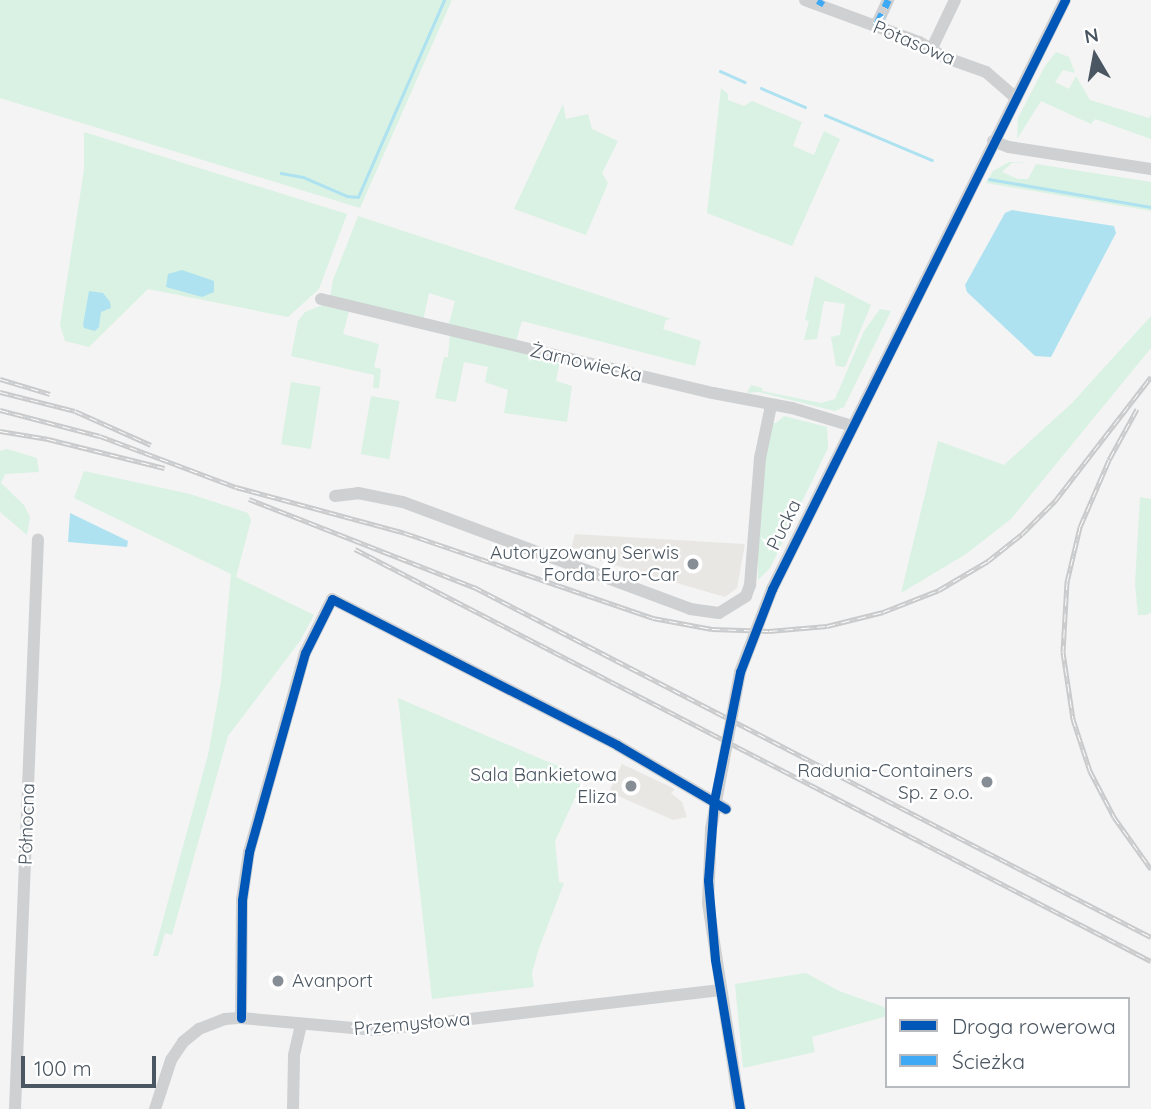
<!DOCTYPE html>
<html>
<head>
<meta charset="utf-8">
<style>
	body { margin:0 }
	#map { position:relative; width:1151px; height:1109px; overflow:hidden; background:#f4f4f4; font-family:Quicksand,sans-serif }
	div>[style] { position:absolute }
	[style*='--x'] { left:calc(var(--x)*1px); top:calc(var(--y)*1px); width:calc(var(--w)*1px); rotate:calc(var(--a)*1deg) }
	.commercial>* { inset:0; background:#e8e7e3 }
	.green>* { inset:0; background:#d9f2e3; transform-origin:0 0 }
	.water>* { inset:0; background:#aee2f0 }
	.stream>* { height:2.5px; margin:-1.25px; padding:0 1.25px; transform-origin:1.25px; border-radius:1.25px; background:#aee2f0 }
	.minor>* { height:12px; margin:-6px; padding:0 6px; transform-origin:6px; border-radius:6px; background:#ced0d2 }
	.rail>* { height:5px; margin-top:-2.5px; transform-origin:0; background:repeating-linear-gradient(90deg,#fff 0 8px,#c9cacc 0 16px); box-sizing:border-box; border-block:2px solid #c9cacc }
	.minor-bridge>* { height:12px; margin:-6px; padding:0 6px; transform-origin:6px; border-radius:6px; background:#ced0d2 }
	.quiet>* { height:7px; margin-top:-3.5px; transform-origin:0; background:repeating-linear-gradient(90deg,#3fa9f5 0 14px,transparent 0 21px) }
	.cycleway>* { height:9px; margin:-4.5px; padding:0 4.5px; transform-origin:4.5px; border-radius:4.5px; background:#0057b8 }
	.dots>* { width:19px; height:19px; translate:-50% -50%; box-sizing:border-box; border:4px solid #fff; border-radius:50% }
	span { translate:-50% -50%; white-space:nowrap; text-align:center; line-height:1.15; -webkit-text-stroke:5px #fff; paint-order:stroke }
	.street-label { font-size:19px; color:#4a5661 }
	.poi-label { font-size:19px; color:#4a5661 }
	.right { translate:-100% -50%; text-align:right }
	.left { translate:0 -50%; text-align:left }
	.legend { position:absolute; left:885px; top:997px; width:245px; height:91px; box-sizing:border-box; background:#fff; border:2px solid #b7bbc0; margin:0; padding:9px 12px; list-style:none; font-size:21px; color:#4a5661 }
	.legend li { display:flex; align-items:center; gap:14px; height:35px }
	.legend b { width:35px; border:2px solid #b7bbc0 }
	.north { position:absolute; left:1060px; top:21px; width:70px; height:70px; -webkit-text-stroke:5px #fff; paint-order:stroke; rotate:350deg; font-size:19px; font-weight:700; line-height:28px; text-align:center; color:#4a5661 }
	.north::after { content:''; display:block; margin:auto; width:24px; height:32px; background:#4a5661; clip-path:polygon(50% 0,100% 100%,50% 72%,0 100%) }
	.scale { position:absolute; left:21px; top:1056px; width:135px; height:32px; box-sizing:border-box; border:4px solid #4a5661; border-top:0; padding-left:9px; font-size:21px; line-height:24px; white-space:nowrap; color:#4a5661; -webkit-text-stroke:5px #fff; paint-order:stroke }
</style>
</head>
<body>
<div id="map">
	<div class="commercial">
		<div style="clip-path:polygon(575px 534px,745px 544px,737px 588px,725px 597px,570px 552px)"></div>
		<div style="clip-path:polygon(622px 764px,675px 789px,671px 793px,682px 802px,687px 817px,673px 820px,609px 792px)"></div>
	</div>
	<div class="green">
		<div style="clip-path:polygon(0 0,452px 0,360px 208px,0 98px)"></div>
		<div style="clip-path:polygon(1056px 52px,1069px 57px,1075px 73px,1063px 70px,1055px 82px,1069px 89px,1076px 76px,1090px 100px,1149px 118px,1151px 114px,1151px 139px,1095px 119px,1091px 124px,1041px 101px,1017px 139px,1018px 118px,1045px 66px)"></div>
		<div style="clip-path:polygon(721px 88px,728px 94px,728px 100px,744px 106px,752px 101px,802px 122px,793px 146px,814px 155px,824px 131px,840px 139px,792px 246px,707px 213px)"></div>
		<div style="clip-path:polygon(563px 104px,566px 119px,588px 114px,592px 129px,618px 141px,602px 173px,608px 183px,586px 235px,514px 209px)"></div>
		<div style="clip-path:polygon(84px 132px,347px 214px,319px 289px,288px 317px,148px 289px,89px 347px,65px 341px,60px 325px,84px 170px)"></div>
		<div style="clip-path:polygon(1009px 162px,1029px 163px,1012px 163px,1002px 172px,1018px 179px,1028px 179px,1036px 164px,1151px 182px,1151px 211px,986px 183px,993px 171px)"></div>
		<div style="clip-path:polygon(358px 216px,671px 319px,666px 320px,663px 329px,701px 341px,695px 366px,522px 321px,516px 341px,448px 327px,455px 301px,429px 293px,423px 321px,330px 298px,333px 280px)"></div>
		<div style="clip-path:polygon(815px 276px,871px 305px,845px 367px,836px 366px,831px 337px,840px 335px,845px 304px,824px 301px,817px 339px,804px 340px,809px 321px,805px 320px)"></div>
		<div style="clip-path:polygon(325px 304px,349px 311px,343px 334px,379px 344px,374px 367px,381px 369px,379px 388px,373px 388px,374px 375px,291px 356px,298px 321px,305px 312px)"></div>
		<div style="clip-path:polygon(880px 309px,891px 311px,844px 407px,835px 411px,759px 392px,747px 393px,751px 385px,762px 388px,762px 391px,821px 403px,835px 399px,864px 331px)"></div>
		<div style="clip-path:polygon(1151px 316px,1151px 348px,1011px 519px,966px 554px,901px 593px,938px 441px,1004px 465px,1072px 403px)"></div>
		<div style="clip-path:polygon(450px 333px,560px 360px,556px 381px,572px 386px,567px 422px,504px 413px,508px 390px,485px 382px,488px 367px,464px 362px,456px 402px,435px 398px,444px 357px,448px 357px)"></div>
		<div style="left:291px;top:382px;width:30px;height:63px;rotate:9deg"></div>
		<div style="left:371px;top:396px;width:29px;height:59px;rotate:10deg"></div>
		<div style="clip-path:polygon(784px 416px,827px 427px,828px 448px,770px 568px,758px 580px,758px 542px,766px 449px,771px 423px,776px 423px)"></div>
		<div style="clip-path:polygon(7px 449px,37px 458px,39px 472px,5px 474px,1px 483px,24px 505px,30px 517px,27px 535px,0 512px,0 451px)"></div>
		<div style="clip-path:polygon(84px 471px,190px 494px,248px 513px,251px 520px,236px 577px,314px 615px,300px 641px,228px 736px,172px 935px,165px 933px,158px 956px,153px 956px,208px 755px,221px 682px,231px 574px,74px 498px)"></div>
		<div style="clip-path:polygon(1140px 497px,1151px 499px,1151px 612px,1147px 615px,1138px 615px,1135px 584px)"></div>
		<div style="clip-path:polygon(398px 698px,579px 775px,580px 787px,555px 841px,559px 882px,564px 883px,538px 951px,532px 973px,534px 987px,432px 999px)"></div>
		<div style="clip-path:polygon(806px 973px,839px 991px,884px 1007px,887px 1016px,812px 1037px,815px 1052px,743px 1068px,735px 984px)"></div>
	</div>
	<div class="water">
		<div style="clip-path:polygon(1012px 210px,1114px 226px,1116px 233px,1051px 357px,1035px 356px,967px 292px,965px 285px,1005px 213px)"></div>
		<div style="clip-path:polygon(182px 270px,214px 281px,214px 292px,202px 297px,166px 287px,168px 274px)"></div>
		<div style="clip-path:polygon(89px 291px,103px 293px,110px 302px,111px 308px,101px 312px,99px 327px,95px 331px,84px 328px,83px 325px)"></div>
		<div style="clip-path:polygon(70px 513px,128px 541px,127px 547px,68px 542px)"></div>
	</div>
	<div class="stream">
		<div style="--x:720;--y:71;--w:27;--a:24"></div>
		<div style="--x:761;--y:88;--w:48;--a:23.4"></div>
		<div style="--x:825;--y:115;--w:116;--a:22.8"></div>
		<div style="--x:281;--y:173;--w:22;--a:10"></div>
		<div style="--x:303;--y:177;--w:48;--a:23.4"></div>
		<div style="--x:347;--y:196;--w:11;--a:5"></div>
		<div style="--x:358;--y:197;--w:215;--a:-66.4"></div>
		<div style="--x:989;--y:179;--w:164;--a:9.8"></div>
	</div>
	<div class="minor">
		<div style="--x:805;--y:0;--w:121;--a:20.2"></div>
		<div style="--x:919;--y:42;--w:29;--a:31"></div>
		<div style="--x:944;--y:57;--w:45;--a:19.7"></div>
		<div style="--x:986;--y:72;--w:40;--a:41"></div>
		<div style="--x:876;--y:26;--w:29;--a:-65"></div>
		<div style="--x:932;--y:48;--w:53;--a:-64.4"></div>
		<div style="--x:993;--y:141;--w:17;--a:21"></div>
		<div style="--x:1009;--y:147;--w:144;--a:8.8"></div>
		<div style="--x:321;--y:299;--w:403;--a:13.5"></div>
		<div style="--x:713;--y:393;--w:80;--a:10.8"></div>
		<div style="--x:792;--y:408;--w:63;--a:16.7"></div>
		<div style="--x:335;--y:496;--w:23;--a:-7"></div>
		<div style="--x:358;--y:493;--w:46;--a:11.3"></div>
		<div style="--x:403;--y:502;--w:306;--a:20.4"></div>
		<div style="--x:690;--y:609;--w:29;--a:8"></div>
		<div style="--x:719;--y:613;--w:32;--a:-32"></div>
		<div style="--x:746;--y:596;--w:12;--a:-70"></div>
		<div style="--x:750;--y:585;--w:127;--a:-85.5"></div>
		<div style="--x:760;--y:458;--w:53;--a:-78.1"></div>
		<div style="--x:772;--y:589;--w:658;--a:-63.55"></div>
		<div style="--x:711;--y:829;--w:74;--a:92.3"></div>
		<div style="--x:708;--y:903;--w:208;--a:81.2"></div>
		<div style="--x:241;--y:1018;--w:118;--a:-89.5"></div>
		<div style="--x:242;--y:900;--w:49;--a:-81.7"></div>
		<div style="--x:249;--y:852;--w:207;--a:-74.3"></div>
		<div style="--x:305;--y:653;--w:60;--a:-63.4"></div>
		<div style="--x:332;--y:599;--w:320;--a:27.1"></div>
		<div style="--x:617;--y:745;--w:126;--a:30.4"></div>
		<div style="--x:15;--y:1109;--w:570;--a:-87.69"></div>
		<div style="--x:155;--y:1109;--w:52;--a:-71.9"></div>
		<div style="--x:171;--y:1060;--w:22;--a:-56"></div>
		<div style="--x:183;--y:1042;--w:21;--a:-39"></div>
		<div style="--x:199;--y:1029;--w:28;--a:-21"></div>
		<div style="--x:225;--y:1019;--w:16;--a:-4"></div>
		<div style="--x:241;--y:1018;--w:135;--a:5.1"></div>
		<div style="--x:375;--y:1030;--w:346;--a:-6.6"></div>
		<div style="--x:293;--y:1109;--w:54;--a:-88.9"></div>
		<div style="--x:294;--y:1055;--w:31;--a:-77"></div>
	</div>
	<div class="rail">
		<div style="--x:0;--y:379;--w:52;--a:16.7"></div>
		<div style="--x:0;--y:392;--w:77;--a:14.2"></div>
		<div style="--x:75;--y:411;--w:83;--a:24.1"></div>
		<div style="--x:1137;--y:409;--w:58;--a:118.8"></div>
		<div style="--x:1109;--y:460;--w:73;--a:113.4"></div>
		<div style="--x:1080;--y:527;--w:57;--a:103.3"></div>
		<div style="--x:1067;--y:582;--w:70;--a:93.3"></div>
		<div style="--x:1063;--y:652;--w:68;--a:81.5"></div>
		<div style="--x:1073;--y:719;--w:55;--a:71.9"></div>
		<div style="--x:1090;--y:771;--w:52;--a:62.4"></div>
		<div style="--x:1114;--y:817;--w:64;--a:54.6"></div>
		<div style="--x:0;--y:410;--w:103;--a:14.6"></div>
		<div style="--x:100;--y:436;--w:145;--a:20.6"></div>
		<div style="--x:236;--y:487;--w:175;--a:15.2"></div>
		<div style="--x:405;--y:533;--w:262;--a:18.9"></div>
		<div style="--x:653;--y:618;--w:60;--a:10.6"></div>
		<div style="--x:712;--y:629;--w:57;--a:2"></div>
		<div style="--x:769;--y:631;--w:58;--a:-4.9"></div>
		<div style="--x:827;--y:626;--w:58;--a:-14"></div>
		<div style="--x:883;--y:612;--w:60;--a:-21.4"></div>
		<div style="--x:939;--y:590;--w:57;--a:-30.6"></div>
		<div style="--x:988;--y:561;--w:43;--a:-38.5"></div>
		<div style="--x:1022;--y:534;--w:47;--a:-45"></div>
		<div style="--x:1055;--y:501;--w:157;--a:-52.3"></div>
		<div style="--x:0;--y:431;--w:49;--a:9.5"></div>
		<div style="--x:48;--y:439;--w:120;--a:14"></div>
		<div style="--x:249;--y:499;--w:242;--a:21.4"></div>
		<div style="--x:474;--y:587;--w:762;--a:27.34"></div>
		<div style="--x:355;--y:549;--w:896;--a:27.37"></div>
	</div>
	<div class="minor-bridge">
		<div style="--x:711;--y:829;--w:160;--a:-79.5"></div>
		<div style="--x:740;--y:672;--w:89;--a:-68.9"></div>
	</div>
	<div class="quiet">
		<div style="--x:819;--y:5;--w:6;--a:-59"></div>
		<div style="--x:876;--y:26;--w:29;--a:-65"></div>
	</div>
	<div class="cycleway">
		<div style="--x:241;--y:1018;--w:118;--a:-89.5"></div>
		<div style="--x:242;--y:900;--w:49;--a:-81.7"></div>
		<div style="--x:249;--y:852;--w:207;--a:-74.3"></div>
		<div style="--x:305;--y:653;--w:60;--a:-63.4"></div>
		<div style="--x:332;--y:599;--w:320;--a:27.1"></div>
		<div style="--x:617;--y:745;--w:126;--a:30.4"></div>
		<div style="--x:740;--y:1109;--w:152;--a:-99.5"></div>
		<div style="--x:715;--y:959;--w:79;--a:-95.1"></div>
		<div style="--x:708;--y:880;--w:79;--a:-85.7"></div>
		<div style="--x:714;--y:801;--w:132;--a:-78.6"></div>
		<div style="--x:740;--y:672;--w:89;--a:-68.9"></div>
		<div style="--x:772;--y:589;--w:658;--a:-63.55"></div>
	</div>
	<div class="dots">
		<div style="left:693px;top:564px;background:#868d94"></div>
		<div style="left:987px;top:782px;background:#868d94"></div>
		<div style="left:631px;top:786px;background:#868d94"></div>
		<div style="left:278px;top:981px;background:#868d94"></div>
	</div>
	<div class="street-label">
		<span style="left:914px;top:43px;rotate:23deg">Potasowa</span>
		<span style="left:586px;top:363px;rotate:13deg">Żarnowiecka</span>
		<span style="left:784px;top:525px;rotate:-64deg">Pucka</span>
		<span style="left:27px;top:824px;rotate:-88deg">Północna</span>
		<span style="left:412px;top:1024px;rotate:-5deg">Przemysłowa</span>
	</div>
	<div class="poi-label">
		<span class="right" style="left:679px;top:564px">Autoryzowany Serwis<br>Forda Euro-Car</span>
		<span class="right" style="left:973px;top:782px">Radunia-Containers<br>Sp. z o.o.</span>
		<span class="right" style="left:617px;top:786px">Sala Bankietowa<br>Eliza</span>
		<span class="left" style="left:292px;top:981px">Avanport</span>
	</div>
	<ul class="legend">
	<li><b style="height:9px;background:#0057b8"></b>Droga rowerowa</li>
	<li><b style="height:9px;background:#3fa9f5"></b>Ścieżka</li>
	</ul>
	<div class="north">N</div>
	<div class="scale">100 m</div>
</div>
</body>
</html>
